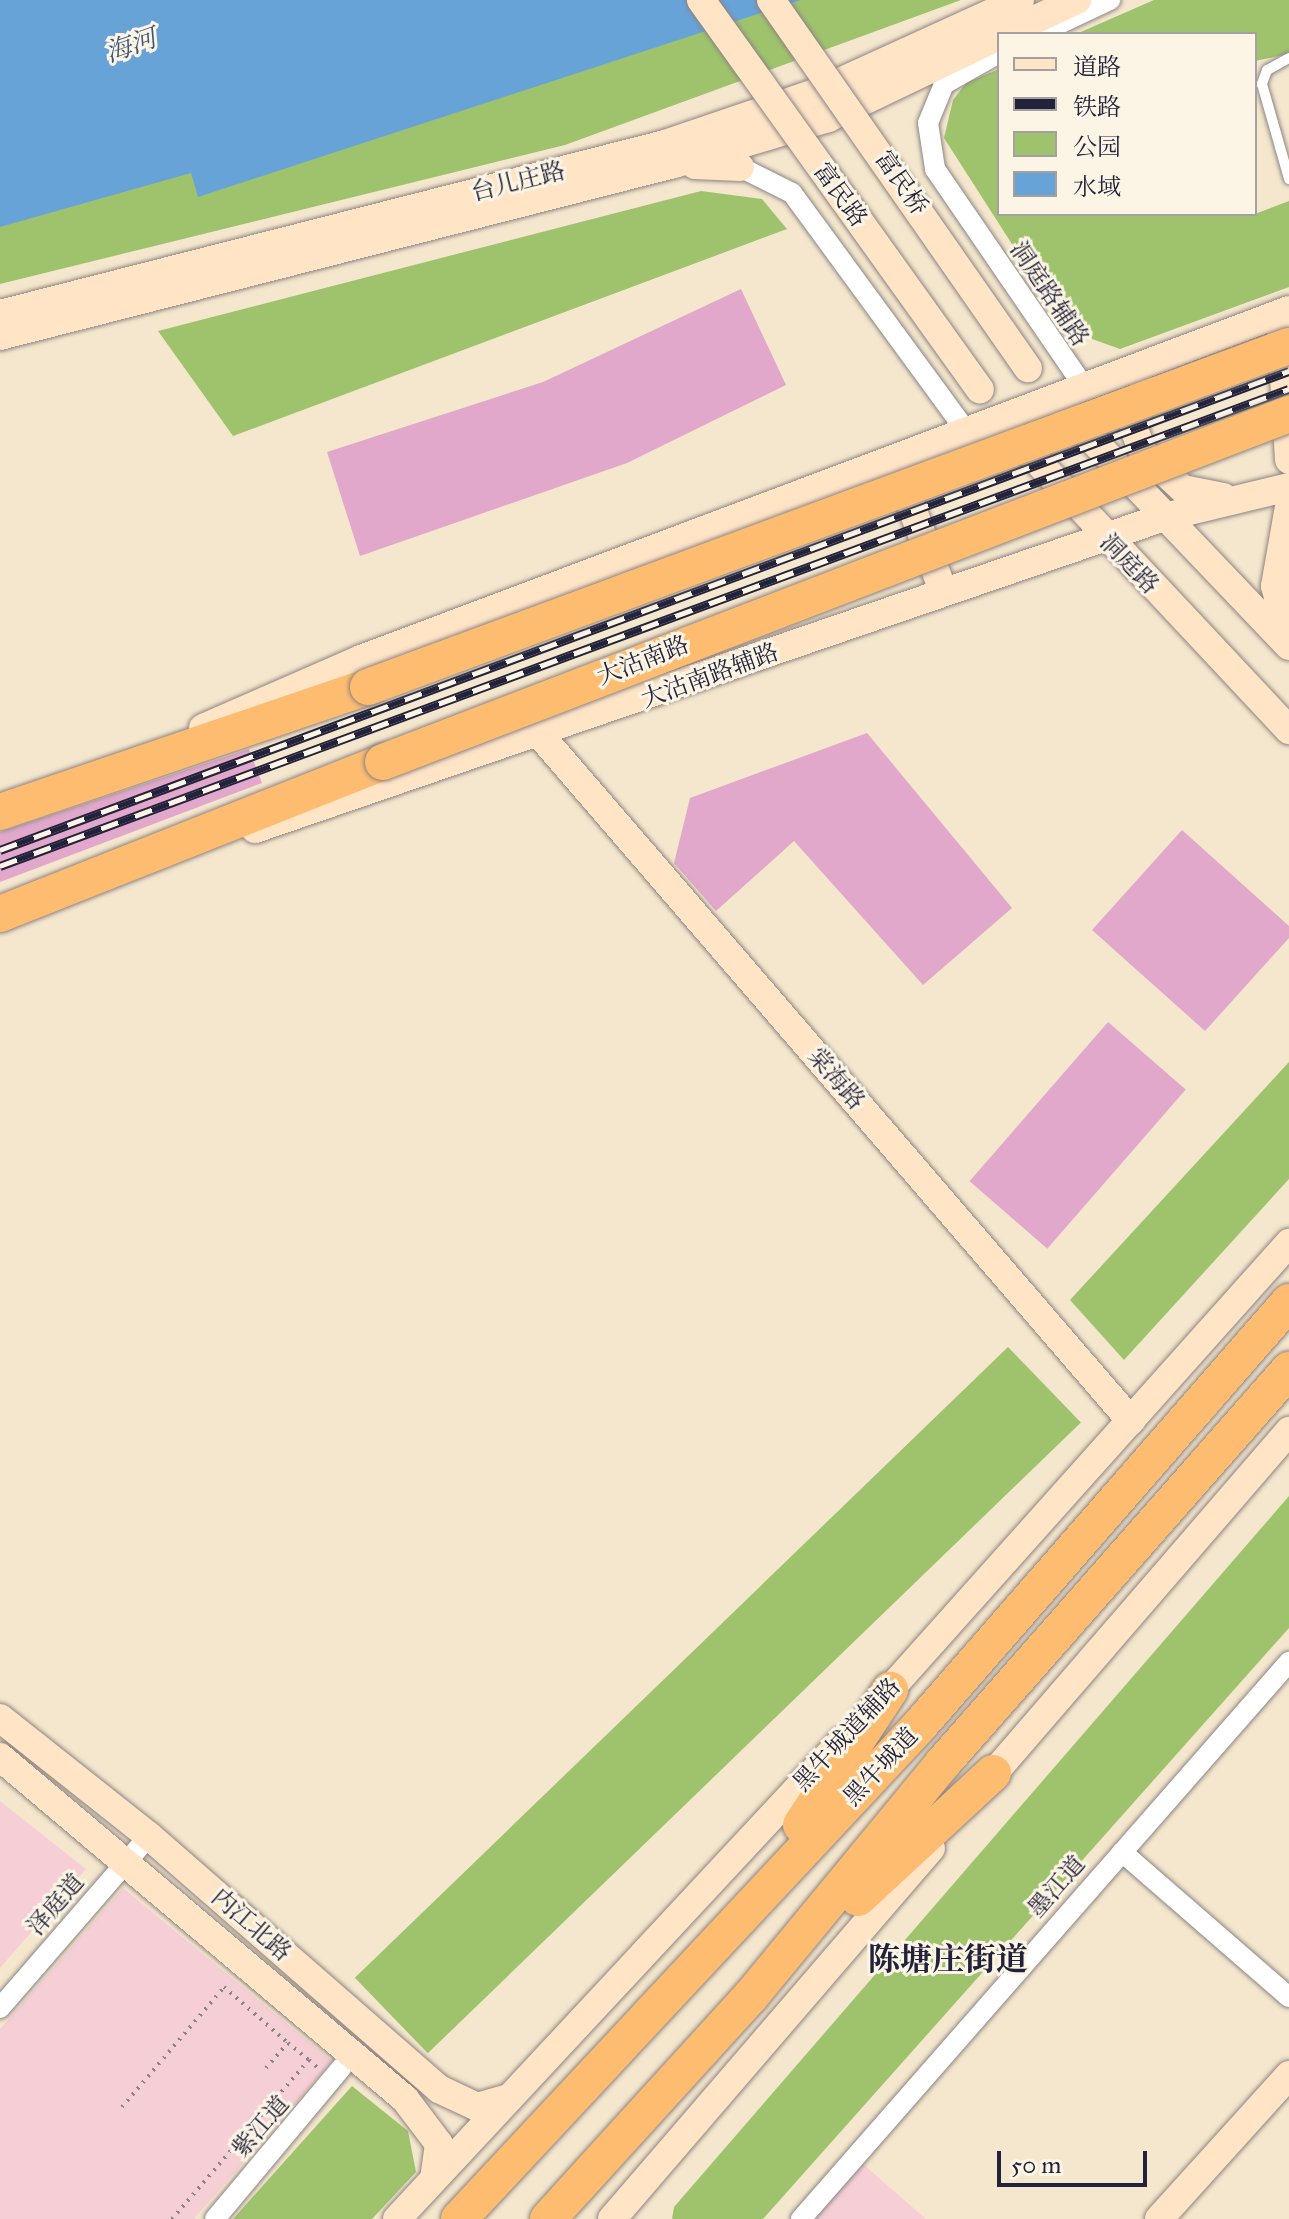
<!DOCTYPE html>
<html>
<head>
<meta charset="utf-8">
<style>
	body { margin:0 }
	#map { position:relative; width:1289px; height:2219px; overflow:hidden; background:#f5e7cd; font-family:"IM FELL Great Primer","Noto Serif SC",serif }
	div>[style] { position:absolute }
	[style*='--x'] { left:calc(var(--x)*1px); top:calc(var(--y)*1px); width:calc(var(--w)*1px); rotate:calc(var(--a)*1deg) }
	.built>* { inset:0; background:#f6cfd6 }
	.green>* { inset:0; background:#9fc36d; transform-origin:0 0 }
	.water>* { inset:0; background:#68a3d8 }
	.building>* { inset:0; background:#e1a8cb; transform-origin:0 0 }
	.path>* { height:4px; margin-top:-2px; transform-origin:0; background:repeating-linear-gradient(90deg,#8c8484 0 2px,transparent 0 8px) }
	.roads { filter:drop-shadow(0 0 2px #8c8484) drop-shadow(0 0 2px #8c8484) }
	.lane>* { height:10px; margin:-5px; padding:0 5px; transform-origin:5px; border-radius:5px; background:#fff }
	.street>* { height:20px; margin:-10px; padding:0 10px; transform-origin:10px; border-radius:10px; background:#fff }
	.secondary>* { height:28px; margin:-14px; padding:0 14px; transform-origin:14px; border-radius:14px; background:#ffe4c6 }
	.highway>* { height:36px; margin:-18px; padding:0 18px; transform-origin:18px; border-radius:18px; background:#febc70 }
	.rail>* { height:9px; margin-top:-4.5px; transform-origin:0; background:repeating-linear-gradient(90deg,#fcf5e5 0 18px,#22223b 0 36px); box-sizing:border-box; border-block:2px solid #22223b }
	.bridges { filter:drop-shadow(0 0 2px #8c8484) drop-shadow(0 0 2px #8c8484) }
	.secondary-bridge>* { height:28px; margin:-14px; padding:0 14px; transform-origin:14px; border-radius:14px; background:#ffe4c6 }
	.highway-bridge>* { height:36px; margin:-18px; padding:0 18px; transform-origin:18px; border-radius:18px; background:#febc70 }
	span { translate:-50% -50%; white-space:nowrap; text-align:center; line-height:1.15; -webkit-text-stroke:6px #fcf5e5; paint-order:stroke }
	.street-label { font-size:24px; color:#22223b }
	.water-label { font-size:26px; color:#3e567a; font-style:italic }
	.district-label { font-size:32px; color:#22223b; font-weight:700 }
	.legend { position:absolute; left:997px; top:32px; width:260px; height:184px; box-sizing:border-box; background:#fcf5e5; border:2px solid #a5a1a1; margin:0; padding:10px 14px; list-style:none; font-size:24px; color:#22223b }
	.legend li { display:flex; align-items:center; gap:16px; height:40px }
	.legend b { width:40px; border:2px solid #a5a1a1 }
	.scale { position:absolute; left:997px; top:2151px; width:150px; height:36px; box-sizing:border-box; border:4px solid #22223b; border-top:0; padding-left:10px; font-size:24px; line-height:28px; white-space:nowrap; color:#22223b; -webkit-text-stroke:6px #fcf5e5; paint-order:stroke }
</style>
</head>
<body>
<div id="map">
	<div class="built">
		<div style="clip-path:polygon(0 1801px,86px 1869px,0 1968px)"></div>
		<div style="clip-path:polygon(123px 1888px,332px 2061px,194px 2219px,0 2219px,0 2029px)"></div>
		<div style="clip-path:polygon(863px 2164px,926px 2219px,814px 2219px)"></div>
	</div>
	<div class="green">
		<div style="clip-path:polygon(0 0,961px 0,565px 145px,0 284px)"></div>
		<div style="clip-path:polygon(1154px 0,1289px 0,1289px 54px,1255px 61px,1255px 34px,1076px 34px)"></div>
		<div style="clip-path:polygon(999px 69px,999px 214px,1255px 214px,1289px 201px,1289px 287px,1120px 349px,1067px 330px,944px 138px,953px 100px,966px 83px)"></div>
		<div style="clip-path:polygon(701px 191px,762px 199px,787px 229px,233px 436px,158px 331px)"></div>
		<div style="clip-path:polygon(1289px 1062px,1289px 1179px,1124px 1360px,1070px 1300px)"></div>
		<div style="left:1008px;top:1347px;width:105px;height:908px;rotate:46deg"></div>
		<div style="clip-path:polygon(1289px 1496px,1289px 1628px,763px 2219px,672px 2219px,674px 2207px)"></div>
		<div style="clip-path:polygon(352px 2086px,408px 2131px,416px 2172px,372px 2219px,233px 2219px)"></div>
	</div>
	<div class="water">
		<div style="clip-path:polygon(0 0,801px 0,198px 197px,191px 173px,0 227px)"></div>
	</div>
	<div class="building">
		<div style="clip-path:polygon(741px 289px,786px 385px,627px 463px,360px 556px,327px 452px,543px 382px)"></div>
		<div style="clip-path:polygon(867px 733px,1012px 908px,923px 985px,794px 841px,716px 911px,674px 863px,690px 798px)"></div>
		<div style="clip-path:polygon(249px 749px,262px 783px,0 882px,0 832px)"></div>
		<div style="clip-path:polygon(1182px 830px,1289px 926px,1289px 938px,1205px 1031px,1092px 930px)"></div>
		<div style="left:1108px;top:1022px;width:103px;height:211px;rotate:41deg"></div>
	</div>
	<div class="path">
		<div style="--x:266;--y:2068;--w:33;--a:-49"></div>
		<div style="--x:288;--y:2043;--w:27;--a:39"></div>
		<div style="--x:122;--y:2107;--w:157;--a:-49.6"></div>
		<div style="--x:224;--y:1987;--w:85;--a:41.2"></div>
		<div style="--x:172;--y:2219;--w:210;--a:-49.3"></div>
		<div style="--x:309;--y:2060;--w:12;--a:42"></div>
	</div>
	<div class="roads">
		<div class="lane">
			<div style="--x:1289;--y:58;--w:25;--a:151"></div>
			<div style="--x:1267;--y:70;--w:15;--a:110"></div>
			<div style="--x:1262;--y:84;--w:99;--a:74.1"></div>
		</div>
		<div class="street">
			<div style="--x:1038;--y:34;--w:80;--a:-25.3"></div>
			<div style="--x:999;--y:53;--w:63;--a:150.6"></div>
			<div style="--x:944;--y:84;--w:42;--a:112.3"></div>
			<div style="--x:928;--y:123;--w:47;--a:81.3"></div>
			<div style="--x:935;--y:169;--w:260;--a:55.6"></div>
			<div style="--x:740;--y:167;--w:58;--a:26.6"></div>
			<div style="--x:792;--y:193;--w:293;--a:53.8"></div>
			<div style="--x:1122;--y:1852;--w:221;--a:41"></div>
			<div style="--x:0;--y:2008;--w:228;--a:-49.1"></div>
			<div style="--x:215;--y:2219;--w:198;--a:-50.1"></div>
			<div style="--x:801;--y:2219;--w:741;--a:-48.78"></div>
		</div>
		<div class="secondary">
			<div style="--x:1004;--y:34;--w:81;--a:-25"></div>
			<div style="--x:695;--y:165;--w:45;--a:2.5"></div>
			<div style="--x:0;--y:314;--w:686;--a:-14.34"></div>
			<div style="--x:665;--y:144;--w:162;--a:-18.8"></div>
			<div style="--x:818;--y:92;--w:222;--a:-24.5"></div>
			<div style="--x:1281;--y:329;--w:131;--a:86.5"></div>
			<div style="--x:0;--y:336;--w:696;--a:-14.32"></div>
			<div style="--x:674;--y:164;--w:161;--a:-16.6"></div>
			<div style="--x:828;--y:118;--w:190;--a:-25.6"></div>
			<div style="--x:1144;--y:389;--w:41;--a:104"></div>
			<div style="--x:1134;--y:429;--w:25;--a:69"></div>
			<div style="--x:1143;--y:452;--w:54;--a:42.8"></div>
			<div style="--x:1183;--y:489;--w:41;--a:11.3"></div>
			<div style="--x:1066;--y:412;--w:323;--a:46.4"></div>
			<div style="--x:1011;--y:433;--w:407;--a:46.9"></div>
			<div style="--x:898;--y:471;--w:128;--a:69.4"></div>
			<div style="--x:1289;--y:640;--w:56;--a:-104.5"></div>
			<div style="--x:1275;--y:586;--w:80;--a:-80"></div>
			<div style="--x:203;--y:728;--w:172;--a:-23.6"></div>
			<div style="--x:361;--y:659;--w:991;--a:-20.61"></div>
			<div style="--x:541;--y:736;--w:904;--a:49.26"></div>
			<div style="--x:255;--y:829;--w:961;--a:-18.94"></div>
			<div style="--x:1164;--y:517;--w:129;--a:-13.5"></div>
			<div style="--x:876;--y:1705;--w:620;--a:-48.21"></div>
			<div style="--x:0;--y:1718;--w:190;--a:38.4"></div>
			<div style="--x:149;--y:1836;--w:385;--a:41.1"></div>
			<div style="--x:439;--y:2089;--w:42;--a:25.3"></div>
			<div style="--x:477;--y:2107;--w:33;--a:-16"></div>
			<div style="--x:0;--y:1757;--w:530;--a:40.18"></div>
			<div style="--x:405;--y:2099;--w:56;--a:52.9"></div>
			<div style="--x:439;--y:2144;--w:34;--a:98"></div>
			<div style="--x:981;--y:1788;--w:472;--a:-49.2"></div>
			<div style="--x:397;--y:2219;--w:653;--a:-47.05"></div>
			<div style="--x:612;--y:2219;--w:489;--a:-49.3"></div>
			<div style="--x:1159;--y:2219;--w:194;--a:-47.9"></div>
		</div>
		<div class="highway">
			<div style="--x:0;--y:812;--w:389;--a:-18.8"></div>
			<div style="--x:0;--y:914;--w:412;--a:-21.6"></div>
			<div style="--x:801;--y:1825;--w:162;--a:-56.6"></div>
			<div style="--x:858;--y:1898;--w:184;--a:-42.8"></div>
			<div style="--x:459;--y:2219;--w:677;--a:-46.97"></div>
			<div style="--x:921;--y:1724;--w:560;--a:-48.91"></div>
			<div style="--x:548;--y:2219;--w:302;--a:-47.7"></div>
			<div style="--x:751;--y:1996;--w:302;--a:-50.5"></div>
			<div style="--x:943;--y:1763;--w:524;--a:-48.64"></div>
		</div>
	</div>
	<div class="rail">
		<div style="--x:0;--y:850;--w:1375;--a:-20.39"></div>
		<div style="--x:0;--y:866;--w:1374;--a:-20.31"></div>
	</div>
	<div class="bridges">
		<div class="secondary-bridge">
			<div style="--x:701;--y:0;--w:479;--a:54.4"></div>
			<div style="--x:771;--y:0;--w:449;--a:55.1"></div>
		</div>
		<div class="highway-bridge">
			<div style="--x:368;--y:687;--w:982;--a:-20.32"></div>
			<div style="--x:383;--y:762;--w:971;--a:-21.01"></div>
		</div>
	</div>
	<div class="street-label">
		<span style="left:518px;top:182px;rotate:-14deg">台儿庄路</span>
		<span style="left:901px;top:183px;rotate:55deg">富民桥</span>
		<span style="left:840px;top:195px;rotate:54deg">富民路</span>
		<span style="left:1049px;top:294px;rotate:56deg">洞庭路辅路</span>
		<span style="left:1129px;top:564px;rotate:46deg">洞庭路</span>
		<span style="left:643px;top:661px;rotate:-21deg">大沽南路</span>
		<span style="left:710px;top:676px;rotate:-20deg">大沽南路辅路</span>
		<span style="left:836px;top:1079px;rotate:49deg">棠海路</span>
		<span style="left:847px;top:1735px;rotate:-47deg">黑牛城道辅路</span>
		<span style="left:881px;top:1767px;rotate:-47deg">黑牛城道</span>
		<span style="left:1057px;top:1887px;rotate:-49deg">墨江道</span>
		<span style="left:56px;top:1905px;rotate:-49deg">泽庭道</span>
		<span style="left:251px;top:1925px;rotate:41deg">内江北路</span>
		<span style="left:261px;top:2127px;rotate:-49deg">紫江道</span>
	</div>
	<div class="water-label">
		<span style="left:131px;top:46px;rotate:-19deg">海河</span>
	</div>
	<div class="district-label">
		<span style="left:948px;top:1960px">陈塘庄街道</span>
	</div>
	<ul class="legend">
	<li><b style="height:10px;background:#ffe4c6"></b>道路</li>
	<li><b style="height:10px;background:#22223b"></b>铁路</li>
	<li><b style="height:22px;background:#9fc36d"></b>公园</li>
	<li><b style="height:22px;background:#68a3d8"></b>水域</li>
	</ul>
	<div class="scale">50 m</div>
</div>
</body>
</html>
